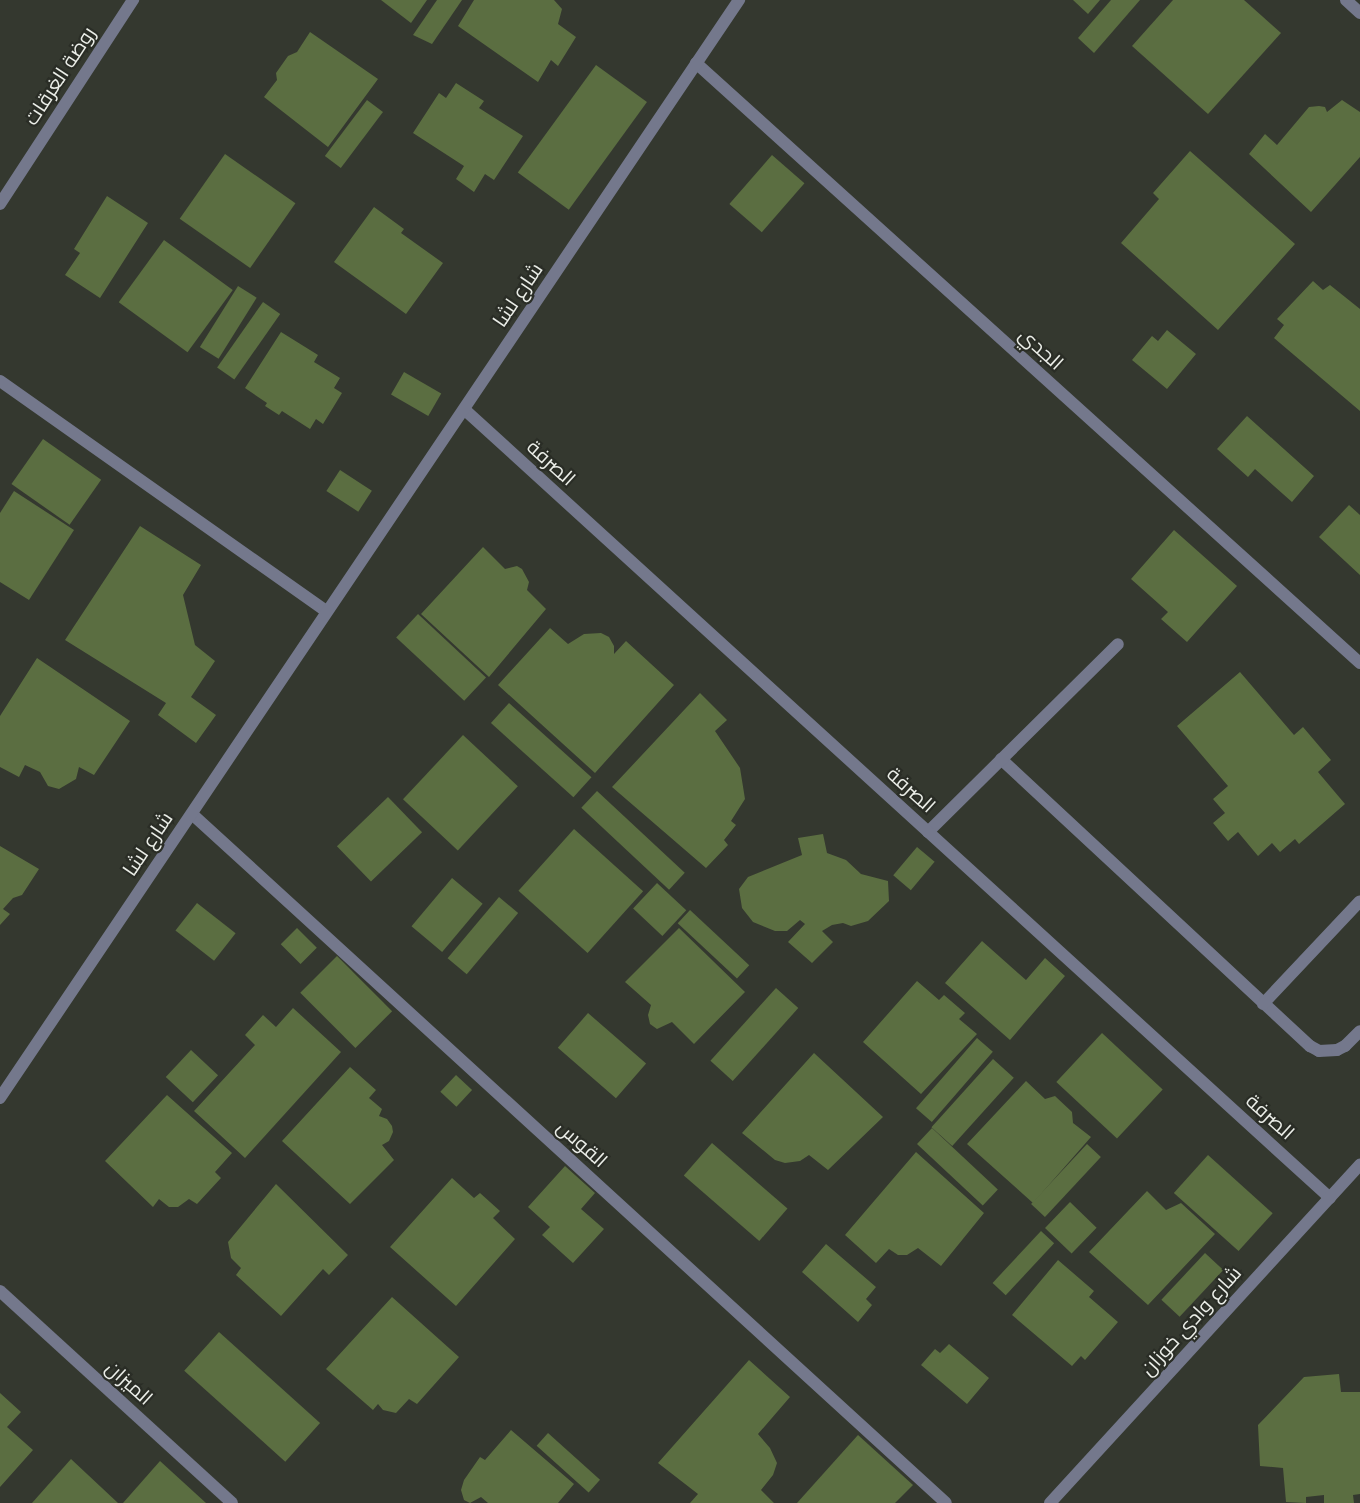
<!DOCTYPE html>
<html>
<head>
<meta charset="utf-8">
<style>
	body { margin:0 }
	#map { position:relative; width:1360px; height:1503px; overflow:hidden; background:#34382f; font-family:Roboto,Cairo,sans-serif }
	div>[style] { position:absolute }
	[style*='--x'] { left:calc(var(--x)*1px); top:calc(var(--y)*1px); width:calc(var(--w)*1px); rotate:calc(var(--a)*1deg) }
	.building>* { inset:0; background:#5b6e41; transform-origin:0 0 }
	.lane>* { height:12px; margin:-6px; padding:0 6px; transform-origin:6px; border-radius:6px; background:#74788c }
	.street>* { height:12px; margin:-6px; padding:0 6px; transform-origin:6px; border-radius:6px; background:#74788c }
	span { translate:-50% -50%; white-space:nowrap; text-align:center; line-height:1.15; -webkit-text-stroke:4.5px #2a2d26; paint-order:stroke }
	.street-label { font-size:20px; color:#ebeee8 }
</style>
</head>
<body>
<div id="map">
	<div class="building">
		<div style="clip-path:polygon(381px 0,427px 0,411px 23px)"></div>
		<div style="clip-path:polygon(437px 0,462px 0,432px 44px,413px 35px)"></div>
		<div style="clip-path:polygon(474px 0,554px 0,562px 9px,558px 24px,576px 37px,558px 66px,551px 60px,538px 82px,458px 26px)"></div>
		<div style="clip-path:polygon(1073px 0,1100px 0,1088px 14px)"></div>
		<div style="clip-path:polygon(1111px 0,1140px 0,1094px 53px,1078px 38px)"></div>
		<div style="clip-path:polygon(1173px 0,1244px 0,1281px 33px,1208px 114px,1132px 46px)"></div>
		<div style="clip-path:polygon(310px 32px,378px 79px,328px 147px,264px 97px,277px 80px,276px 73px,288px 56px,297px 52px)"></div>
		<div style="left:596px;top:65px;width:63px;height:133px;rotate:36deg"></div>
		<div style="clip-path:polygon(456px 83px,484px 101px,479px 108px,523px 136px,494px 180px,485px 174px,474px 192px,456px 179px,464px 166px,413px 133px,439px 93px,446px 98px)"></div>
		<div style="left:367px;top:100px;width:20px;height:70px;rotate:37deg"></div>
		<div style="clip-path:polygon(1342px 100px,1360px 112px,1360px 157px,1311px 212px,1249px 154px,1265px 134px,1277px 145px,1309px 107px,1319px 106px,1325px 107px,1327px 112px)"></div>
		<div style="clip-path:polygon(1190px 151px,1295px 244px,1218px 330px,1121px 243px,1159px 199px,1153px 193px)"></div>
		<div style="left:225px;top:154px;width:86px;height:79px;rotate:35deg"></div>
		<div style="left:772px;top:155px;width:43px;height:65px;rotate:41deg"></div>
		<div style="clip-path:polygon(107px 196px,148px 223px,100px 298px,65px 275px,80px 253px,74px 249px)"></div>
		<div style="clip-path:polygon(374px 207px,404px 229px,401px 233px,443px 263px,406px 314px,334px 262px)"></div>
		<div style="left:164px;top:240px;width:85px;height:77px;rotate:36deg"></div>
		<div style="clip-path:polygon(1313px 281px,1323px 290px,1330px 285px,1360px 309px,1360px 411px,1274px 338px,1284px 325px,1277px 319px)"></div>
		<div style="left:238px;top:286px;width:22px;height:72px;rotate:32deg"></div>
		<div style="left:263px;top:302px;width:21px;height:80px;rotate:35deg"></div>
		<div style="clip-path:polygon(1167px 330px,1196px 354px,1167px 389px,1132px 360px,1152px 336px,1158px 341px)"></div>
		<div style="clip-path:polygon(281px 332px,318px 355px,314px 362px,340px 378px,334px 388px,342px 393px,323px 424px,316px 419px,310px 429px,282px 411px,279px 415px,265px 406px,267px 403px,245px 388px)"></div>
		<div style="left:404px;top:372px;width:43px;height:26px;rotate:30deg"></div>
		<div style="clip-path:polygon(1247px 416px,1314px 476px,1292px 502px,1255px 469px,1248px 477px,1217px 449px)"></div>
		<div style="left:43px;top:439px;width:71px;height:55px;rotate:35deg"></div>
		<div style="left:340px;top:470px;width:38px;height:25px;rotate:33deg"></div>
		<div style="clip-path:polygon(14px 491px,74px 530px,29px 600px,0 582px,0 513px)"></div>
		<div style="clip-path:polygon(1349px 505px,1360px 515px,1360px 575px,1319px 537px)"></div>
		<div style="clip-path:polygon(140px 526px,201px 565px,183px 595px,195px 645px,215px 661px,191px 697px,216px 715px,196px 743px,158px 715px,166px 703px,65px 640px)"></div>
		<div style="clip-path:polygon(1174px 530px,1237px 586px,1187px 642px,1161px 619px,1168px 612px,1131px 579px)"></div>
		<div style="clip-path:polygon(483px 547px,505px 569px,517px 566px,522px 569px,529px 582px,527px 590px,546px 609px,489px 677px,421px 614px)"></div>
		<div style="left:418px;top:614px;width:93px;height:32px;rotate:43deg"></div>
		<div style="clip-path:polygon(550px 628px,568px 644px,584px 634px,601px 633px,609px 637px,614px 646px,614px 654px,626px 641px,674px 685px,595px 773px,498px 685px)"></div>
		<div style="clip-path:polygon(37px 658px,130px 721px,94px 775px,79px 767px,76px 779px,59px 789px,48px 786px,40px 772px,25px 765px,19px 777px,0 767px,0 716px)"></div>
		<div style="clip-path:polygon(1240px 672px,1294px 735px,1303px 727px,1331px 760px,1318px 772px,1345px 804px,1299px 844px,1295px 839px,1280px 852px,1272px 843px,1258px 856px,1238px 832px,1228px 841px,1213px 823px,1225px 813px,1213px 799px,1228px 786px,1177px 726px)"></div>
		<div style="clip-path:polygon(700px 693px,727px 720px,715px 731px,740px 768px,745px 799px,731px 821px,736px 825px,724px 840px,728px 845px,706px 868px,612px 787px)"></div>
		<div style="left:509px;top:703px;width:111px;height:27px;rotate:42deg"></div>
		<div style="left:463px;top:735px;width:75px;height:88px;rotate:43deg"></div>
		<div style="left:597px;top:791px;width:120px;height:23px;rotate:43deg"></div>
		<div style="left:388px;top:797px;width:49px;height:71px;rotate:46deg"></div>
		<div style="left:574px;top:829px;width:93px;height:83px;rotate:42deg"></div>
		<div style="clip-path:polygon(823px 834px,827px 853px,846px 860px,861px 874px,888px 881px,889px 901px,868px 921px,851px 926px,843px 923px,832px 925px,822px 931px,833px 942px,812px 963px,788px 942px,805px 924px,800px 920px,787px 931px,775px 931px,753px 922px,742px 908px,739px 889px,748px 877px,802px 855px,798px 838px)"></div>
		<div style="clip-path:polygon(0 846px,39px 869px,22px 895px,13px 898px,3px 909px,10px 914px,0 925px)"></div>
		<div style="left:917px;top:847px;width:23px;height:37px;rotate:40deg"></div>
		<div style="left:452px;top:878px;width:40px;height:63px;rotate:40deg"></div>
		<div style="left:657px;top:883px;width:40px;height:35px;rotate:43deg"></div>
		<div style="left:499px;top:897px;width:25px;height:80px;rotate:40deg"></div>
		<div style="left:197px;top:903px;width:49px;height:35px;rotate:38deg"></div>
		<div style="left:690px;top:910px;width:81px;height:18px;rotate:43deg"></div>
		<div style="left:297px;top:928px;width:28px;height:23px;rotate:45deg"></div>
		<div style="clip-path:polygon(679px 928px,745px 992px,694px 1044px,672px 1022px,657px 1029px,650px 1024px,648px 1015px,651px 1005px,625px 982px)"></div>
		<div style="clip-path:polygon(982px 941px,1026px 980px,1045px 958px,1065px 976px,1010px 1040px,945px 983px)"></div>
		<div style="left:337px;top:956px;width:78px;height:52px;rotate:45deg"></div>
		<div style="clip-path:polygon(917px 981px,939px 1000px,944px 995px,965px 1013px,959px 1019px,977px 1034px,921px 1094px,863px 1042px)"></div>
		<div style="left:776px;top:988px;width:30px;height:98px;rotate:42deg"></div>
		<div style="clip-path:polygon(293px 1008px,341px 1052px,245px 1158px,194px 1111px,255px 1045px,245px 1035px,263px 1015px,276px 1027px)"></div>
		<div style="left:588px;top:1013px;width:77px;height:46px;rotate:41deg"></div>
		<div style="left:1102px;top:1033px;width:83px;height:67px;rotate:43deg"></div>
		<div style="left:977px;top:1038px;width:21px;height:93px;rotate:41deg"></div>
		<div style="left:191px;top:1050px;width:37px;height:37px;rotate:43deg"></div>
		<div style="clip-path:polygon(814px 1053px,883px 1117px,828px 1170px,809px 1155px,800px 1161px,785px 1163px,775px 1160px,742px 1133px)"></div>
		<div style="left:993px;top:1059px;width:28px;height:92px;rotate:42deg"></div>
		<div style="clip-path:polygon(350px 1067px,376px 1090px,369px 1098px,382px 1109px,379px 1116px,387px 1119px,392px 1126px,393px 1132px,389px 1141px,382px 1145px,394px 1160px,350px 1204px,282px 1141px)"></div>
		<div style="left:456px;top:1075px;width:22px;height:23px;rotate:43deg"></div>
		<div style="clip-path:polygon(1026px 1081px,1045px 1099px,1055px 1096px,1072px 1112px,1073px 1123px,1091px 1137px,1033px 1203px,967px 1144px)"></div>
		<div style="clip-path:polygon(167px 1095px,232px 1153px,215px 1172px,221px 1178px,197px 1204px,189px 1199px,178px 1207px,169px 1207px,159px 1199px,153px 1207px,105px 1161px)"></div>
		<div style="left:932px;top:1128px;width:90px;height:22px;rotate:43deg"></div>
		<div style="left:712px;top:1143px;width:100px;height:43px;rotate:41deg"></div>
		<div style="left:1087px;top:1144px;width:19px;height:82px;rotate:43deg"></div>
		<div style="clip-path:polygon(916px 1152px,984px 1213px,941px 1266px,918px 1248px,907px 1255px,898px 1255px,889px 1249px,876px 1263px,845px 1235px)"></div>
		<div style="left:1208px;top:1155px;width:87px;height:51px;rotate:42deg"></div>
		<div style="clip-path:polygon(565px 1166px,595px 1193px,581px 1209px,604px 1229px,573px 1263px,542px 1235px,550px 1227px,528px 1207px)"></div>
		<div style="clip-path:polygon(452px 1178px,474px 1198px,480px 1193px,500px 1211px,493px 1218px,515px 1239px,456px 1306px,390px 1247px)"></div>
		<div style="clip-path:polygon(276px 1184px,348px 1255px,329px 1275px,323px 1269px,281px 1316px,236px 1275px,241px 1268px,231px 1258px,228px 1242px)"></div>
		<div style="clip-path:polygon(1147px 1191px,1166px 1210px,1181px 1203px,1215px 1234px,1148px 1305px,1089px 1252px)"></div>
		<div style="left:1070px;top:1202px;width:37px;height:36px;rotate:44deg"></div>
		<div style="left:1041px;top:1231px;width:18px;height:71px;rotate:43deg"></div>
		<div style="clip-path:polygon(826px 1244px,876px 1287px,866px 1299px,872px 1305px,858px 1322px,802px 1272px)"></div>
		<div style="left:1205px;top:1253px;width:25px;height:64px;rotate:43deg"></div>
		<div style="clip-path:polygon(1058px 1260px,1094px 1291px,1089px 1297px,1118px 1322px,1085px 1360px,1081px 1356px,1072px 1366px,1012px 1315px)"></div>
		<div style="clip-path:polygon(392px 1297px,459px 1357px,417px 1404px,409px 1399px,396px 1413px,383px 1410px,378px 1404px,373px 1410px,326px 1369px)"></div>
		<div style="left:219px;top:1332px;width:136px;height:52px;rotate:42deg"></div>
		<div style="clip-path:polygon(949px 1344px,989px 1378px,967px 1404px,921px 1365px,935px 1349px,940px 1353px)"></div>
		<div style="clip-path:polygon(749px 1360px,790px 1397px,758px 1434px,770px 1448px,777px 1463px,773px 1475px,761px 1490px,774px 1503px,690px 1503px,698px 1494px,658px 1463px)"></div>
		<div style="clip-path:polygon(1339px 1374px,1341px 1392px,1360px 1392px,1360px 1494px,1353px 1495px,1354px 1503px,1324px 1503px,1324px 1495px,1306px 1497px,1306px 1503px,1286px 1502px,1283px 1468px,1260px 1466px,1258px 1425px,1304px 1377px)"></div>
		<div style="clip-path:polygon(0 1393px,21px 1412px,7px 1427px,33px 1450px,0 1487px)"></div>
		<div style="clip-path:polygon(511px 1430px,574px 1484px,558px 1503px,488px 1503px,481px 1497px,470px 1503px,464px 1500px,461px 1490px,464px 1480px,480px 1457px,485px 1460px)"></div>
		<div style="left:548px;top:1433px;width:70px;height:17px;rotate:42deg"></div>
		<div style="clip-path:polygon(858px 1435px,913px 1485px,895px 1503px,797px 1503px)"></div>
		<div style="clip-path:polygon(71px 1459px,118px 1503px,32px 1503px)"></div>
		<div style="clip-path:polygon(160px 1461px,206px 1503px,123px 1503px)"></div>
	</div>
	<div class="lane">
		<div style="--x:1001;--y:759;--w:422;--a:42.9"></div>
		<div style="--x:1310;--y:1046;--w:10;--a:29"></div>
		<div style="--x:1319;--y:1051;--w:18;--a:-3"></div>
		<div style="--x:1337;--y:1050;--w:9;--a:-27"></div>
		<div style="--x:1345;--y:1046;--w:21;--a:-45"></div>
		<div style="--x:928;--y:832;--w:267;--a:-44.7"></div>
		<div style="--x:1263;--y:1004;--w:141;--a:-46.7"></div>
	</div>
	<div class="street">
		<div style="--x:1346;--y:0;--w:19;--a:43"></div>
		<div style="--x:696;--y:63;--w:895;--a:42.1"></div>
		<div style="--x:0;--y:204;--w:244;--a:-56.9"></div>
		<div style="--x:0;--y:381;--w:399;--a:35.2"></div>
		<div style="--x:465;--y:410;--w:1170;--a:42.33"></div>
		<div style="--x:192;--y:814;--w:1021;--a:42.42"></div>
		<div style="--x:0;--y:1098;--w:1324;--a:-56.06"></div>
		<div style="--x:0;--y:1291;--w:314;--a:42.4"></div>
		<div style="--x:1050;--y:1503;--w:459;--a:-47.5"></div>
	</div>
	<div class="street-label">
		<span style="left:60px;top:76px;rotate:-57deg">روضة الغرقات</span>
		<span style="left:518px;top:295px;rotate:-56deg">شارع لشا</span>
		<span style="left:1041px;top:349px;rotate:42deg">الجدي</span>
		<span style="left:551px;top:463px;rotate:42deg">الصرفة</span>
		<span style="left:911px;top:790px;rotate:42deg">الصرفة</span>
		<span style="left:148px;top:844px;rotate:-56deg">شارع لشا</span>
		<span style="left:1270px;top:1117px;rotate:42deg">الصرفة</span>
		<span style="left:582px;top:1144px;rotate:42deg">القوس</span>
		<span style="left:1191px;top:1321px;rotate:-48deg">شارع وادي خوزان</span>
		<span style="left:129px;top:1383px;rotate:42deg">الميزان</span>
	</div>
</div>
</body>
</html>
